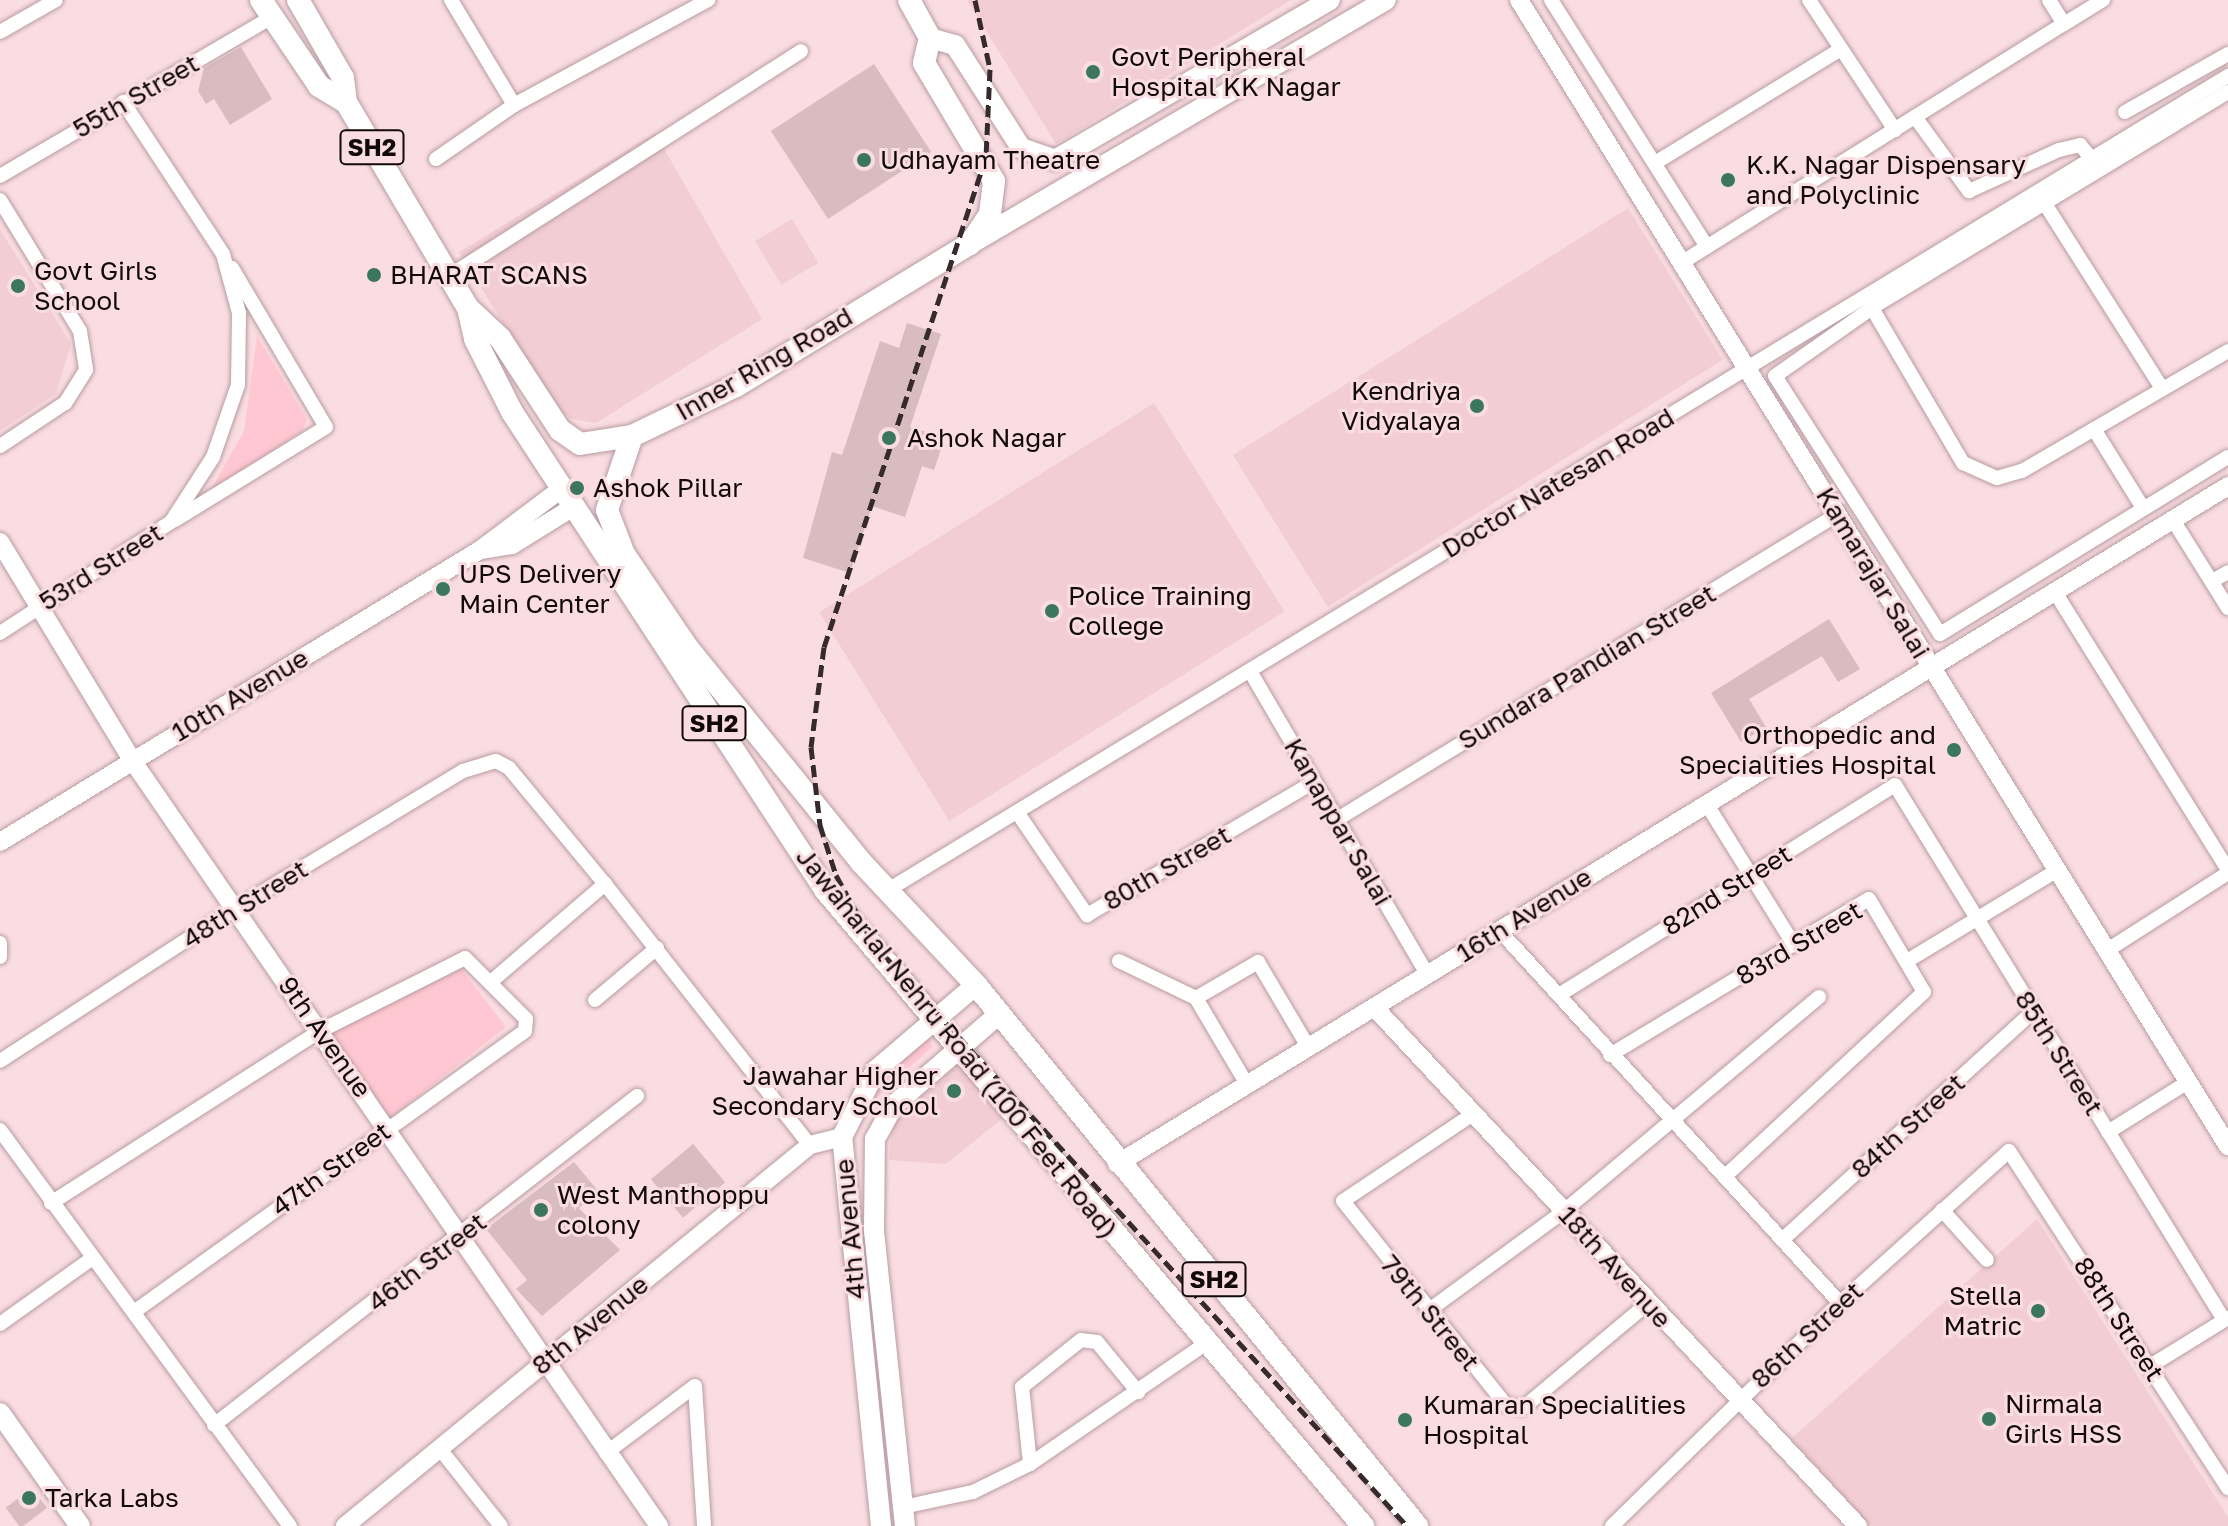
<!DOCTYPE html>
<html>
<head>
<meta charset="utf-8">
<style>
	body { margin:0 }
	#map { position:relative; width:2228px; height:1526px; overflow:hidden; background:#fadde2; font-family:"Golos Text",sans-serif }
	div>[style] { position:absolute }
	[style*='--x'] { left:calc(var(--x)*1px); top:calc(var(--y)*1px); width:calc(var(--w)*1px); rotate:calc(var(--a)*1deg) }
	.built>* { inset:0; background:#f2cdd4; transform-origin:0 0 }
	.green>* { inset:0; background:#ffc7d1 }
	.building>* { inset:0; background:#d8bcc0; transform-origin:0 0 }
	.roads { filter:drop-shadow(0 0 2px #b79ca1) drop-shadow(0 0 2px #b79ca1) }
	.minor>* { height:14px; margin:-7px; padding:0 7px; transform-origin:7px; border-radius:7px; background:#fff }
	.tertiary>* { height:18px; margin:-9px; padding:0 9px; transform-origin:9px; border-radius:9px; background:#fff }
	.secondary>* { height:20px; margin:-10px; padding:0 10px; transform-origin:10px; border-radius:10px; background:#fff }
	.primary>* { height:22px; margin:-11px; padding:0 11px; transform-origin:11px; border-radius:11px; background:#fff }
	.rail>* { height:5px; margin-top:-2.5px; transform-origin:0; background:repeating-linear-gradient(90deg,#362a2c 0 12px,transparent 0 18px) }
	.dots>* { width:22px; height:22px; translate:-50% -50%; box-sizing:border-box; border:4px solid #fadde2; border-radius:50% }
	span { translate:-50% -50%; white-space:nowrap; text-align:center; line-height:1.15; -webkit-text-stroke:6px #fadde2; paint-order:stroke }
	.shield-label span { padding:2px 6px; background:#fadde2; border:2px solid; border-radius:6px; -webkit-text-stroke-width:0 }
	.shield-label { font-size:24px; color:#12090b; font-weight:700 }
	.poi-label { font-size:26px; color:#12090b }
	.left { translate:0 -50%; text-align:left }
	.right { translate:-100% -50%; text-align:right }
	.street-label { font-size:26px; color:#12090b }
</style>
</head>
<body>
<div id="map">
	<div class="built">
		<div style="clip-path:polygon(967px 0,1291px 0,1056px 144px)"></div>
		<div style="clip-path:polygon(655px 133px,762px 319px,596px 423px,571px 419px,555px 407px,459px 252px)"></div>
		<div style="left:1628px;top:208px;width:179px;height:466px;rotate:58deg"></div>
		<div style="left:792px;top:219px;width:51px;height:43px;rotate:59deg"></div>
		<div style="clip-path:polygon(0 229px,71px 344px,56px 394px,0 431px)"></div>
		<div style="left:1154px;top:403px;width:246px;height:395px;rotate:58deg"></div>
		<div style="clip-path:polygon(958px 1065px,1004px 1117px,946px 1164px,889px 1160px,893px 1120px)"></div>
		<div style="clip-path:polygon(2037px 1219px,2228px 1517px,2228px 1526px,1871px 1526px,1791px 1439px)"></div>
	</div>
	<div class="green">
		<div style="clip-path:polygon(257px 336px,307px 419px,302px 431px,209px 493px,244px 431px)"></div>
		<div style="clip-path:polygon(452px 957px,506px 1027px,384px 1123px,326px 1035px)"></div>
		<div style="clip-path:polygon(929px 1037px,932px 1047px,861px 1112px,868px 1081px)"></div>
	</div>
	<div class="building">
		<div style="clip-path:polygon(241px 47px,272px 99px,230px 125px,214px 99px,206px 104px,198px 91px,204px 68px)"></div>
		<div style="left:874px;top:64px;width:105px;height:123px;rotate:57deg"></div>
		<div style="clip-path:polygon(907px 323px,941px 334px,910px 427px,945px 438px,934px 470px,922px 466px,905px 517px,872px 506px,850px 573px,803px 558px,832px 452px,842px 455px,880px 341px,899px 348px)"></div>
		<div style="clip-path:polygon(1829px 619px,1860px 669px,1838px 682px,1822px 656px,1749px 699px,1766px 727px,1741px 742px,1711px 693px)"></div>
		<div style="left:693px;top:1144px;width:50px;height:55px;rotate:50deg"></div>
		<div style="clip-path:polygon(574px 1162px,599px 1192px,579px 1208px,620px 1250px,542px 1316px,516px 1289px,527px 1280px,486px 1229px)"></div>
		<div style="left:32px;top:1488px;width:25px;height:33px;rotate:53deg"></div>
	</div>
	<div class="roads">
		<div class="minor">
			<div style="--x:451;--y:0;--w:122;--a:59"></div>
			<div style="--x:1551;--y:0;--w:292;--a:57.7"></div>
			<div style="--x:1809;--y:0;--w:156;--a:56.5"></div>
			<div style="--x:2049;--y:0;--w:28;--a:58"></div>
			<div style="--x:2064;--y:24;--w:46;--a:-31.6"></div>
			<div style="--x:0;--y:32;--w:64;--a:-29.7"></div>
			<div style="--x:2228;--y:92;--w:416;--a:148.8"></div>
			<div style="--x:1872;--y:308;--w:118;--a:145"></div>
			<div style="--x:1775;--y:376;--w:306;--a:57.4"></div>
			<div style="--x:1940;--y:634;--w:338;--a:-31.6"></div>
			<div style="--x:2125;--y:112;--w:118;--a:-29.4"></div>
			<div style="--x:1915;--y:117;--w:92;--a:53.9"></div>
			<div style="--x:1969;--y:191;--w:99;--a:-24.5"></div>
			<div style="--x:2059;--y:150;--w:22;--a:-13"></div>
			<div style="--x:2080;--y:145;--w:18;--a:49"></div>
			<div style="--x:436;--y:159;--w:95;--a:-34.7"></div>
			<div style="--x:514;--y:105;--w:221;--a:-28.4"></div>
			<div style="--x:1655;--y:163;--w:218;--a:-31.5"></div>
			<div style="--x:0;--y:176;--w:315;--a:-30.3"></div>
			<div style="--x:2040;--y:196;--w:227;--a:57.6"></div>
			<div style="--x:0;--y:200;--w:153;--a:58.6"></div>
			<div style="--x:80;--y:331;--w:39;--a:81"></div>
			<div style="--x:86;--y:370;--w:39;--a:122"></div>
			<div style="--x:65;--y:403;--w:78;--a:146.5"></div>
			<div style="--x:1681;--y:263;--w:451;--a:-32"></div>
			<div style="--x:448;--y:277;--w:419;--a:-32.6"></div>
			<div style="--x:1872;--y:308;--w:180;--a:59.6"></div>
			<div style="--x:1963;--y:463;--w:37;--a:24"></div>
			<div style="--x:1997;--y:478;--w:26;--a:-16"></div>
			<div style="--x:2022;--y:471;--w:238;--a:-30.2"></div>
			<div style="--x:2094;--y:429;--w:93;--a:58.2"></div>
			<div style="--x:175;--y:520;--w:177;--a:-31.6"></div>
			<div style="--x:326;--y:427;--w:185;--a:-120.6"></div>
			<div style="--x:2173;--y:520;--w:104;--a:58"></div>
			<div style="--x:2212;--y:581;--w:18;--a:-29"></div>
			<div style="--x:2055;--y:592;--w:327;--a:58.1"></div>
			<div style="--x:0;--y:633;--w:204;--a:-33"></div>
			<div style="--x:171;--y:522;--w:77;--a:-57.1"></div>
			<div style="--x:213;--y:457;--w:76;--a:-70.9"></div>
			<div style="--x:238;--y:385;--w:72;--a:-89.2"></div>
			<div style="--x:239;--y:313;--w:61;--a:-105.2"></div>
			<div style="--x:223;--y:254;--w:182;--a:-123.3"></div>
			<div style="--x:1250;--y:671;--w:351;--a:59.7"></div>
			<div style="--x:1706;--y:803;--w:167;--a:58.2"></div>
			<div style="--x:1017;--y:812;--w:125;--a:55.8"></div>
			<div style="--x:1087;--y:915;--w:263;--a:-30.4"></div>
			<div style="--x:1336;--y:820;--w:588;--a:-31.36"></div>
			<div style="--x:888;--y:890;--w:1568;--a:-31.28"></div>
			<div style="--x:1499;--y:930;--w:505;--a:47.57"></div>
			<div style="--x:0;--y:943;--w:14;--a:90"></div>
			<div style="--x:2106;--y:951;--w:145;--a:-32.6"></div>
			<div style="--x:1119;--y:961;--w:85;--a:25.7"></div>
			<div style="--x:1907;--y:961;--w:176;--a:-31.1"></div>
			<div style="--x:493;--y:980;--w:148;--a:-40.6"></div>
			<div style="--x:1559;--y:995;--w:396;--a:-32"></div>
			<div style="--x:1895;--y:785;--w:628;--a:58.41"></div>
			<div style="--x:595;--y:1000;--w:81;--a:-40"></div>
			<div style="--x:1610;--y:1055;--w:302;--a:-31.1"></div>
			<div style="--x:1869;--y:899;--w:108;--a:59.4"></div>
			<div style="--x:1924;--y:992;--w:272;--a:137.2"></div>
			<div style="--x:0;--y:1061;--w:281;--a:-33"></div>
			<div style="--x:236;--y:908;--w:265;--a:-31.1"></div>
			<div style="--x:463;--y:771;--w:34;--a:-17"></div>
			<div style="--x:496;--y:761;--w:15;--a:28"></div>
			<div style="--x:509;--y:768;--w:151;--a:50.4"></div>
			<div style="--x:605;--y:884;--w:332;--a:51.9"></div>
			<div style="--x:1245;--y:1081;--w:96;--a:-120.6"></div>
			<div style="--x:1196;--y:998;--w:72;--a:-30.1"></div>
			<div style="--x:1258;--y:962;--w:96;--a:59.4"></div>
			<div style="--x:1473;--y:1114;--w:156;--a:146.2"></div>
			<div style="--x:1343;--y:1201;--w:261;--a:51.4"></div>
			<div style="--x:1506;--y:1405;--w:17;--a:10"></div>
			<div style="--x:1523;--y:1408;--w:162;--a:-40"></div>
			<div style="--x:0;--y:1130;--w:491;--a:53.8"></div>
			<div style="--x:2108;--y:1132;--w:94;--a:-32"></div>
			<div style="--x:51;--y:1203;--w:319;--a:-32.6"></div>
			<div style="--x:320;--y:1031;--w:162;--a:-26.7"></div>
			<div style="--x:465;--y:958;--w:86;--a:45"></div>
			<div style="--x:526;--y:1019;--w:12;--a:95"></div>
			<div style="--x:525;--y:1031;--w:481;--a:144.3"></div>
			<div style="--x:1942;--y:1210;--w:67;--a:48"></div>
			<div style="--x:1782;--y:1240;--w:341;--a:-42.3"></div>
			<div style="--x:1428;--y:1311;--w:169;--a:-36.3"></div>
			<div style="--x:1564;--y:1211;--w:333;--a:-40"></div>
			<div style="--x:0;--y:1324;--w:112;--a:-35.5"></div>
			<div style="--x:2150;--y:1366;--w:92;--a:-31.6"></div>
			<div style="--x:214;--y:1425;--w:536;--a:-37.87"></div>
			<div style="--x:440;--y:1449;--w:98;--a:51.6"></div>
			<div style="--x:606;--y:1453;--w:111;--a:-37"></div>
			<div style="--x:695;--y:1386;--w:140;--a:86.3"></div>
			<div style="--x:1030;--y:1464;--w:77;--a:-95.9"></div>
			<div style="--x:1022;--y:1387;--w:75;--a:-38.5"></div>
			<div style="--x:1081;--y:1340;--w:16;--a:7"></div>
			<div style="--x:1097;--y:1342;--w:65;--a:50.6"></div>
			<div style="--x:903;--y:1507;--w:72;--a:-12.1"></div>
			<div style="--x:973;--y:1492;--w:64;--a:-26.2"></div>
			<div style="--x:1030;--y:1464;--w:211;--a:-34.4"></div>
			<div style="--x:1612;--y:1526;--w:319;--a:-44.4"></div>
			<div style="--x:1840;--y:1303;--w:227;--a:-42"></div>
			<div style="--x:2009;--y:1151;--w:402;--a:57"></div>
		</div>
		<div class="tertiary">
			<div style="--x:1519;--y:0;--w:1348;--a:58.26"></div>
			<div style="--x:0;--y:542;--w:255;--a:58.8"></div>
			<div style="--x:132;--y:760;--w:930;--a:55.47"></div>
			<div style="--x:480;--y:550;--w:32;--a:-9"></div>
			<div style="--x:512;--y:545;--w:70;--a:-31.7"></div>
			<div style="--x:0;--y:842;--w:562;--a:-31.31"></div>
			<div style="--x:480;--y:550;--w:100;--a:-36.9"></div>
			<div style="--x:1374;--y:1007;--w:710;--a:47"></div>
			<div style="--x:1117;--y:1164;--w:1302;--a:-31.39"></div>
			<div style="--x:345;--y:1526;--w:601;--a:-39.33"></div>
			<div style="--x:810;--y:1145;--w:33;--a:-14"></div>
		</div>
		<div class="secondary">
			<div style="--x:930;--y:38;--w:26;--a:16"></div>
			<div style="--x:955;--y:45;--w:122;--a:57.3"></div>
			<div style="--x:1021;--y:148;--w:36;--a:19"></div>
			<div style="--x:1055;--y:160;--w:318;--a:-30.2"></div>
			<div style="--x:970;--y:244;--w:482;--a:-30.4"></div>
			<div style="--x:0;--y:1413;--w:138;--a:54.7"></div>
			<div style="--x:881;--y:1526;--w:391;--a:-95.7"></div>
			<div style="--x:842;--y:1137;--w:75;--a:-63.1"></div>
			<div style="--x:876;--y:1070;--w:131;--a:-40.4"></div>
			<div style="--x:905;--y:1526;--w:298;--a:-96"></div>
			<div style="--x:874;--y:1230;--w:91;--a:-89.4"></div>
			<div style="--x:875;--y:1139;--w:39;--a:-61"></div>
			<div style="--x:894;--y:1105;--w:139;--a:-40.9"></div>
		</div>
		<div class="primary">
			<div style="--x:261;--y:0;--w:104;--a:56"></div>
			<div style="--x:319;--y:86;--w:31;--a:31"></div>
			<div style="--x:346;--y:102;--w:239;--a:59.4"></div>
			<div style="--x:468;--y:308;--w:44;--a:43.2"></div>
			<div style="--x:500;--y:338;--w:110;--a:56.9"></div>
			<div style="--x:560;--y:430;--w:24;--a:35"></div>
			<div style="--x:580;--y:444;--w:53;--a:-8.7"></div>
			<div style="--x:632;--y:436;--w:115;--a:-25.7"></div>
			<div style="--x:736;--y:386;--w:274;--a:-31.3"></div>
			<div style="--x:970;--y:244;--w:36;--a:-56"></div>
			<div style="--x:990;--y:214;--w:33;--a:-83"></div>
			<div style="--x:994;--y:181;--w:137;--a:-120.7"></div>
			<div style="--x:924;--y:63;--w:26;--a:-77"></div>
			<div style="--x:930;--y:38;--w:43;--a:-118.9"></div>
			<div style="--x:298;--y:0;--w:90;--a:60"></div>
			<div style="--x:343;--y:78;--w:24;--a:83"></div>
			<div style="--x:468;--y:308;--w:32;--a:77"></div>
			<div style="--x:475;--y:339;--w:82;--a:63.1"></div>
			<div style="--x:512;--y:412;--w:573;--a:56.75"></div>
			<div style="--x:826;--y:891;--w:832;--a:49.78"></div>
			<div style="--x:632;--y:436;--w:78;--a:108.7"></div>
			<div style="--x:607;--y:510;--w:47;--a:68.9"></div>
			<div style="--x:624;--y:554;--w:112;--a:55.9"></div>
			<div style="--x:687;--y:647;--w:277;--a:51"></div>
			<div style="--x:861;--y:862;--w:168;--a:46.9"></div>
			<div style="--x:976;--y:985;--w:698;--a:50.81"></div>
		</div>
	</div>
	<div class="rail">
		<div style="--x:975;--y:0;--w:71;--a:77.7"></div>
		<div style="--x:990;--y:69;--w:88;--a:92.6"></div>
		<div style="--x:986;--y:157;--w:516;--a:108.29"></div>
		<div style="--x:824;--y:647;--w:101;--a:97.4"></div>
		<div style="--x:811;--y:747;--w:79;--a:83.4"></div>
		<div style="--x:820;--y:825;--w:52;--a:72.3"></div>
		<div style="--x:836;--y:875;--w:77;--a:61.4"></div>
		<div style="--x:873;--y:943;--w:791;--a:47.51"></div>
	</div>
	<div class="dots">
		<div style="left:1093px;top:72px;background:#3a7660"></div>
		<div style="left:864px;top:160px;background:#3a7660"></div>
		<div style="left:1728px;top:180px;background:#3a7660"></div>
		<div style="left:374px;top:275px;background:#3a7660"></div>
		<div style="left:18px;top:286px;background:#3a7660"></div>
		<div style="left:1477px;top:406px;background:#3a7660"></div>
		<div style="left:889px;top:438px;background:#3a7660"></div>
		<div style="left:577px;top:488px;background:#3a7660"></div>
		<div style="left:443px;top:589px;background:#3a7660"></div>
		<div style="left:1052px;top:611px;background:#3a7660"></div>
		<div style="left:1954px;top:750px;background:#3a7660"></div>
		<div style="left:954px;top:1091px;background:#3a7660"></div>
		<div style="left:541px;top:1210px;background:#3a7660"></div>
		<div style="left:2038px;top:1311px;background:#3a7660"></div>
		<div style="left:1989px;top:1419px;background:#3a7660"></div>
		<div style="left:1405px;top:1420px;background:#3a7660"></div>
		<div style="left:29px;top:1498px;background:#3a7660"></div>
	</div>
	<div class="shield-label">
		<span style="left:372px;top:147px">SH2</span>
		<span style="left:714px;top:723px">SH2</span>
		<span style="left:1214px;top:1279px">SH2</span>
	</div>
	<div class="poi-label">
		<span class="left" style="left:1111px;top:72px">Govt Peripheral<br>Hospital KK Nagar</span>
		<span class="left" style="left:880px;top:160px">Udhayam Theatre</span>
		<span class="left" style="left:1746px;top:180px">K.K. Nagar Dispensary<br>and Polyclinic</span>
		<span class="left" style="left:34px;top:286px">Govt Girls<br>School</span>
		<span class="left" style="left:390px;top:275px">BHARAT SCANS</span>
		<span class="right" style="left:1461px;top:406px">Kendriya<br>Vidyalaya</span>
		<span class="left" style="left:907px;top:438px">Ashok Nagar</span>
		<span class="left" style="left:593px;top:488px">Ashok Pillar</span>
		<span class="left" style="left:459px;top:589px">UPS Delivery<br>Main Center</span>
		<span class="left" style="left:1068px;top:611px">Police Training<br>College</span>
		<span class="right" style="left:1936px;top:750px">Orthopedic and<br>Specialities Hospital</span>
		<span class="right" style="left:938px;top:1091px">Jawahar Higher<br>Secondary School</span>
		<span class="left" style="left:557px;top:1210px">West Manthoppu<br>colony</span>
		<span class="right" style="left:2022px;top:1311px">Stella<br>Matric</span>
		<span class="left" style="left:2005px;top:1419px">Nirmala<br>Girls HSS</span>
		<span class="left" style="left:1423px;top:1420px">Kumaran Specialities<br>Hospital</span>
		<span class="left" style="left:45px;top:1498px">Tarka Labs</span>
	</div>
	<div class="street-label">
		<span style="left:136px;top:96px;rotate:-30deg">55th Street</span>
		<span style="left:764px;top:364px;rotate:-30deg">Inner Ring Road</span>
		<span style="left:1558px;top:483px;rotate:-31deg">Doctor Natesan Road</span>
		<span style="left:101px;top:567px;rotate:-32deg">53rd Street</span>
		<span style="left:1873px;top:573px;rotate:59deg">Kamarajar Salai</span>
		<span style="left:1587px;top:667px;rotate:-31deg">Sundara Pandian Street</span>
		<span style="left:240px;top:695px;rotate:-31deg">10th Avenue</span>
		<span style="left:1338px;top:822px;rotate:60deg">Kanappar Salai</span>
		<span style="left:1167px;top:868px;rotate:-30deg">80th Street</span>
		<span style="left:1727px;top:890px;rotate:-32deg">82nd Street</span>
		<span style="left:245px;top:904px;rotate:-32deg">48th Street</span>
		<span style="left:1524px;top:915px;rotate:-32deg">16th Avenue</span>
		<span style="left:1799px;top:943px;rotate:-30deg">83rd Street</span>
		<span style="left:325px;top:1037px;rotate:55deg">9th Avenue</span>
		<span style="left:957px;top:1043px;rotate:51deg">Jawaharlal Nehru Road (100 Feet Road)</span>
		<span style="left:2059px;top:1053px;rotate:58deg">85th Street</span>
		<span style="left:1908px;top:1126px;rotate:-42deg">84th Street</span>
		<span style="left:331px;top:1169px;rotate:-36deg">47th Street</span>
		<span style="left:850px;top:1229px;rotate:-95deg">4th Avenue</span>
		<span style="left:427px;top:1262px;rotate:-38deg">46th Street</span>
		<span style="left:1615px;top:1267px;rotate:48deg">18th Avenue</span>
		<span style="left:1430px;top:1313px;rotate:51deg">79th Street</span>
		<span style="left:2119px;top:1319px;rotate:57deg">88th Street</span>
		<span style="left:590px;top:1325px;rotate:-39deg">8th Avenue</span>
		<span style="left:1807px;top:1335px;rotate:-43deg">86th Street</span>
	</div>
</div>
</body>
</html>
